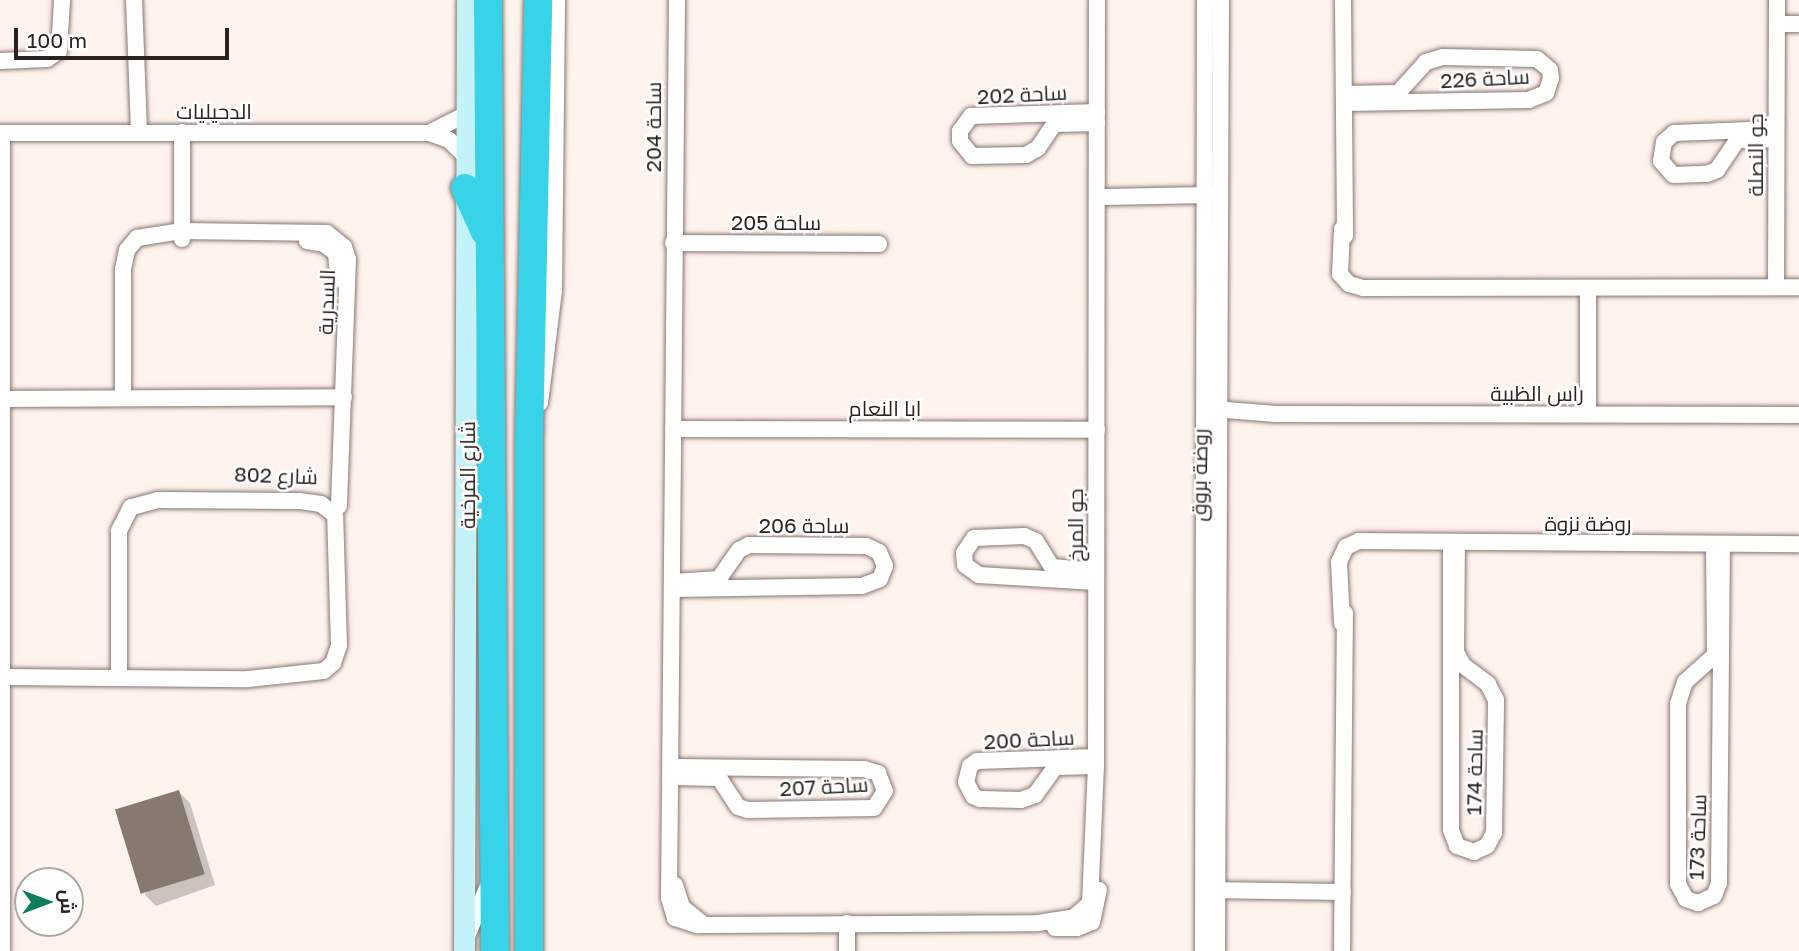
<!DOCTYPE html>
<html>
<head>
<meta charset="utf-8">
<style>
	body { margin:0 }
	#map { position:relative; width:1799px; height:951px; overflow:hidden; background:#fff3ee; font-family:"Golos Text",Cairo,sans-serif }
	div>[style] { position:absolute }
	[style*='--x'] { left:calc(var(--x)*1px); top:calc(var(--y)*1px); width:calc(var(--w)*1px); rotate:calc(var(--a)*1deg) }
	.shadow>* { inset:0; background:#0003 }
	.building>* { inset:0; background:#87796e; transform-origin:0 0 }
	.roads { filter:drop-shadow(0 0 2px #88776f) drop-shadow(0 0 2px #88776f) }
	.street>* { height:16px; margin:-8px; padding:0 8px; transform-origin:8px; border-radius:8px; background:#fff }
	.secondary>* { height:21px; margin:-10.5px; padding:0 10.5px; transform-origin:10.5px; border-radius:10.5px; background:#c3f2f8 }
	.highway>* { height:28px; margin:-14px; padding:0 14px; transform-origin:14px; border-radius:14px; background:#38d3e9 }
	span { translate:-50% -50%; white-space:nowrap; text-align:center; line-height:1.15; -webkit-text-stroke:5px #fff; paint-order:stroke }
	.street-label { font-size:21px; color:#2a2320 }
	.north { position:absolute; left:14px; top:867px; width:70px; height:70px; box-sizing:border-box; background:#fff; border:2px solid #aaa7a6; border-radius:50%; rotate:90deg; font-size:19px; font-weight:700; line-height:28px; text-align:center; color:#2a2320 }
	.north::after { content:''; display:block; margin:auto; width:24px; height:32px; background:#0a7e5b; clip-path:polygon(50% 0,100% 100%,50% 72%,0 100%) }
	.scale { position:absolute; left:14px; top:28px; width:215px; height:32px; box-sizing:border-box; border:4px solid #2a2320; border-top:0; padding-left:9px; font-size:21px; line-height:24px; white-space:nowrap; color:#2a2320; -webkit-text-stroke:5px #fff; paint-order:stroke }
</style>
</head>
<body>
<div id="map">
	<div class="shadow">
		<div style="clip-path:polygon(179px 792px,190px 803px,215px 885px,156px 906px,145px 895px)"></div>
	</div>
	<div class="building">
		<div style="left:179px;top:790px;width:88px;height:67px;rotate:73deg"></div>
	</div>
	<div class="roads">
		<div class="street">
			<div style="--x:134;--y:0;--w:131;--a:87.8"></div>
			<div style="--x:677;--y:0;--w:898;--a:90.51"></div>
			<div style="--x:669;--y:898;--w:21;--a:73"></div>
			<div style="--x:675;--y:918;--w:23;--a:18"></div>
			<div style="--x:697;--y:925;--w:341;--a:-0.3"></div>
			<div style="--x:1038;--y:923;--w:36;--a:-9"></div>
			<div style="--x:1074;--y:917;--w:21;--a:-41"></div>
			<div style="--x:1090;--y:903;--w:137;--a:-87.5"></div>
			<div style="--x:1096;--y:766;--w:766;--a:-89.93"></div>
			<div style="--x:1343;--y:0;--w:236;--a:89.5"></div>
			<div style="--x:1777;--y:24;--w:22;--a:0"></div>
			<div style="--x:0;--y:61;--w:47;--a:-2.4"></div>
			<div style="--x:47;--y:59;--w:14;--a:-34"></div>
			<div style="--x:59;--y:51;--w:51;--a:-86.6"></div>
			<div style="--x:1344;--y:94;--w:54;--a:-1.1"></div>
			<div style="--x:1398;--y:93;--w:42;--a:-47.9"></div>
			<div style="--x:1426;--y:62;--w:17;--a:-17"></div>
			<div style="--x:1442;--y:57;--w:95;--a:1.2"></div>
			<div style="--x:1537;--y:59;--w:17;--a:40"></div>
			<div style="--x:1550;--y:70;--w:8;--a:83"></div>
			<div style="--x:1551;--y:78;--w:16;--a:108"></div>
			<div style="--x:1546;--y:93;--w:18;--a:158"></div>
			<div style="--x:1529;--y:100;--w:185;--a:179.1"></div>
			<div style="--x:1097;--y:112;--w:126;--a:178.2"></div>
			<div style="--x:971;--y:116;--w:19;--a:126"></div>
			<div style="--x:960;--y:131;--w:10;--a:90"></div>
			<div style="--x:960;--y:141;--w:19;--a:51"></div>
			<div style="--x:972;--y:156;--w:54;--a:-1.1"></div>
			<div style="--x:1026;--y:155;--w:14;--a:-30"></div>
			<div style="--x:1038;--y:148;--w:29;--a:-56"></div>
			<div style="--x:1054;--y:124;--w:43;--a:-1.3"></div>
			<div style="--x:1776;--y:129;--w:102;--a:177.8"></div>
			<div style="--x:1674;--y:133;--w:13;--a:138"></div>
			<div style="--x:1664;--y:142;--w:19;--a:99"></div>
			<div style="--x:1661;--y:161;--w:18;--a:49"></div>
			<div style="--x:1673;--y:175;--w:34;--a:-2"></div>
			<div style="--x:1707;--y:174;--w:11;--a:-22"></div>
			<div style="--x:1717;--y:170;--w:36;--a:-56"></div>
			<div style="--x:1737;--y:140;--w:39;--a:-1"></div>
			<div style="--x:182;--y:132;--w:107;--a:90"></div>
			<div style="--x:0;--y:133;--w:429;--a:0"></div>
			<div style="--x:429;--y:133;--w:21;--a:19"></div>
			<div style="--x:449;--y:140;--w:21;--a:45"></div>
			<div style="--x:429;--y:133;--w:39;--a:-27"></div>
			<div style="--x:1098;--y:197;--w:116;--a:-1"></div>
			<div style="--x:1342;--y:229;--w:45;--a:92.5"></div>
			<div style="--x:1340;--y:274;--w:13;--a:48"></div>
			<div style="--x:1349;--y:284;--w:15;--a:16"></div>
			<div style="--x:1363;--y:288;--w:436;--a:-0.1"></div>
			<div style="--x:307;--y:241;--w:17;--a:10"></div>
			<div style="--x:324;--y:244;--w:15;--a:37"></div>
			<div style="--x:336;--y:253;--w:25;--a:85"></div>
			<div style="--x:673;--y:243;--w:206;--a:0.3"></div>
			<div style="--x:1776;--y:287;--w:287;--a:-89.8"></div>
			<div style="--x:123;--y:397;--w:128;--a:-90"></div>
			<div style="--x:123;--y:269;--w:19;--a:-78"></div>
			<div style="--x:127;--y:250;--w:16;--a:-50"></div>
			<div style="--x:137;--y:238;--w:46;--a:-8.8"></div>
			<div style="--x:182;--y:231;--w:145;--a:0.8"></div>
			<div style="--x:327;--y:233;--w:22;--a:39"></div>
			<div style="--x:344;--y:247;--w:13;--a:72"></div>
			<div style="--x:348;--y:259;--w:247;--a:92.1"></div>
			<div style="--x:2;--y:399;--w:342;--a:-0.3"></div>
			<div style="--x:540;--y:403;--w:114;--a:-82.9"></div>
			<div style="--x:554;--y:290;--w:290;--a:-89.4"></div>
			<div style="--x:1214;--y:409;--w:62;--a:4.6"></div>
			<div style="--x:1276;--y:414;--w:523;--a:0.11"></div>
			<div style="--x:1588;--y:414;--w:126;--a:-90"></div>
			<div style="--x:673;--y:429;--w:424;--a:0.1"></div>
			<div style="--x:1451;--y:544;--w:286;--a:90"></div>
			<div style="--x:1451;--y:830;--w:17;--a:69"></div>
			<div style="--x:1457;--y:846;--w:18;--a:19"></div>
			<div style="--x:1474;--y:852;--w:14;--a:-25"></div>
			<div style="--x:1487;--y:846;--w:15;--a:-62"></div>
			<div style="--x:1494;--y:833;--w:133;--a:-89.1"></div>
			<div style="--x:1496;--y:700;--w:18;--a:-117"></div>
			<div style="--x:1488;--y:684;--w:31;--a:-143"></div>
			<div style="--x:1463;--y:665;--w:15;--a:-118"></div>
			<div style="--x:1456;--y:652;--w:108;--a:-89.5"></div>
			<div style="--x:1714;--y:544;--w:111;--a:89.5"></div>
			<div style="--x:1715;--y:655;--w:40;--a:138"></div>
			<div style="--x:1685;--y:682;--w:23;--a:108"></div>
			<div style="--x:1678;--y:704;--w:180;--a:90"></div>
			<div style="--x:1678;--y:884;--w:17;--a:62"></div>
			<div style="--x:1686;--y:899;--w:13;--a:18"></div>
			<div style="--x:1698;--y:903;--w:17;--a:-24"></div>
			<div style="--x:1714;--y:896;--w:14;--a:-69"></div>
			<div style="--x:1719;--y:883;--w:339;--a:-89.5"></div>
			<div style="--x:1096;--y:571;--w:44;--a:-174.8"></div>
			<div style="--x:1052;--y:567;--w:31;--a:-122"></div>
			<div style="--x:1036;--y:541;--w:13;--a:-157"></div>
			<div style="--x:1024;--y:536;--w:50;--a:177.7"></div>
			<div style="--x:974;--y:538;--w:18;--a:124"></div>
			<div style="--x:964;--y:553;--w:12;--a:85"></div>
			<div style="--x:965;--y:565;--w:17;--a:36"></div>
			<div style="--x:979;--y:575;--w:117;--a:3.4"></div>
			<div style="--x:672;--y:589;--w:190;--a:-0.9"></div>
			<div style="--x:862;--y:586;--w:19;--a:-21"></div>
			<div style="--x:880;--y:579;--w:14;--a:-69"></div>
			<div style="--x:885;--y:566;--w:15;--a:-113"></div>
			<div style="--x:879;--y:552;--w:14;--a:-155"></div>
			<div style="--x:866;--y:546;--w:117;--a:-179.5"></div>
			<div style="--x:749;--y:545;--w:11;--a:153"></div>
			<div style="--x:739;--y:550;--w:35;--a:125"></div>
			<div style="--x:719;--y:579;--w:46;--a:176.3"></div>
			<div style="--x:1342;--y:623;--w:61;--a:-92.8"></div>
			<div style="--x:1339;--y:562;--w:17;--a:-65"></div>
			<div style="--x:1346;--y:547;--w:14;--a:-25"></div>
			<div style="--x:1359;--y:541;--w:440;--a:0.4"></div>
			<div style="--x:2;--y:677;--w:246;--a:0.5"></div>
			<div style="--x:248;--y:679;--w:76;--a:-6"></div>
			<div style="--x:324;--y:671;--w:12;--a:-42"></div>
			<div style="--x:333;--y:663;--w:18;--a:-71"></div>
			<div style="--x:339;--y:646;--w:131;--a:-91.7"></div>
			<div style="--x:335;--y:515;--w:18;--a:-142"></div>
			<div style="--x:321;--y:504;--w:22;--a:-172"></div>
			<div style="--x:299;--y:501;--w:141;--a:-179.6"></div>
			<div style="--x:158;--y:500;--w:28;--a:165"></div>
			<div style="--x:131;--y:507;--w:27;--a:117"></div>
			<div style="--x:119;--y:531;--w:147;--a:90"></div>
			<div style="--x:1096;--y:757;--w:119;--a:178.1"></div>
			<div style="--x:977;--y:761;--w:9;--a:144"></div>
			<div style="--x:970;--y:766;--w:16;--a:104"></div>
			<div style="--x:966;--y:782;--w:16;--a:63"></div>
			<div style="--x:973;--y:796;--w:8;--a:23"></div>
			<div style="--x:980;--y:799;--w:41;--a:1.4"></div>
			<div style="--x:1021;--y:800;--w:15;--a:-20"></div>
			<div style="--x:1035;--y:795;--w:34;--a:-54"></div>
			<div style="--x:1055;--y:767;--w:41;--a:-1.4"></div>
			<div style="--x:673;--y:767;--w:191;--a:0.6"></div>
			<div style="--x:864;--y:769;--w:15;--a:16"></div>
			<div style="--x:878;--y:773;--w:19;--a:69"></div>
			<div style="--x:885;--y:791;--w:20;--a:123"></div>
			<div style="--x:874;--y:808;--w:126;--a:179.1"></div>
			<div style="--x:748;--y:810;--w:10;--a:-163"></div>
			<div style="--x:738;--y:807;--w:35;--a:-123"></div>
			<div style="--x:719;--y:778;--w:46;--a:-178.8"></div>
			<div style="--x:675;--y:885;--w:23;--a:72"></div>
			<div style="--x:682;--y:907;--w:26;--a:39"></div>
			<div style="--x:1205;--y:890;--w:138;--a:0.8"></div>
			<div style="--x:1055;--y:928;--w:22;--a:0"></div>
			<div style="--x:1077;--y:928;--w:16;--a:-22"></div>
			<div style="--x:1092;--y:922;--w:33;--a:-78"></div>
			<div style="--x:465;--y:941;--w:57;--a:-67.5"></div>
			<div style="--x:2;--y:951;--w:818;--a:-90"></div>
			<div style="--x:847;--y:951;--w:28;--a:-90"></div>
			<div style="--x:1203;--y:951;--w:951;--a:-89.88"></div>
			<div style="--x:1217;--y:951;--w:951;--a:-89.76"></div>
			<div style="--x:1342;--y:951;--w:338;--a:-89.5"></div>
		</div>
		<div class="secondary">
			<div style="--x:464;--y:951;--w:951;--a:-89.82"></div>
		</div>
		<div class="highway">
			<div style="--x:488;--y:0;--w:951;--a:89.58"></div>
			<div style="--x:465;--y:188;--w:48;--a:65.6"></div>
			<div style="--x:529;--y:951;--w:509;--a:-90"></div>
			<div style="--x:529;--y:442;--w:442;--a:-88.8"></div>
		</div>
	</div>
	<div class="street-label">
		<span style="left:1485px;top:78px;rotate:-3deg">ساحة 226</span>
		<span style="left:1022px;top:94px;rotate:-3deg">ساحة 202</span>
		<span style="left:214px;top:111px">الدحيليات</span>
		<span style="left:653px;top:127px;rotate:-90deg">ساحة 204</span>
		<span style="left:1755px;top:155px;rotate:-90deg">جو النصلة</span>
		<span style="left:776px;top:222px">ساحة 205</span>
		<span style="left:326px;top:302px;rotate:-88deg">السدرية</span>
		<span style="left:1537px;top:393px">راس الظبية</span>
		<span style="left:885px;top:408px">ابا النعام</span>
		<span style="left:276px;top:475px;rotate:2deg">شارع 802</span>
		<span style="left:467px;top:475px;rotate:-90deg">شارع المرخية</span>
		<span style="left:1199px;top:475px;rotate:-89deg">روضة بروق</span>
		<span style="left:1588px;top:523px">روضة نزوة</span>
		<span style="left:804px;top:525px">ساحة 206</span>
		<span style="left:1075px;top:525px;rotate:-90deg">جو المرخ</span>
		<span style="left:1029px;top:739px;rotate:-3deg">ساحة 200</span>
		<span style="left:1474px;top:772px;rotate:-89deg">ساحة 174</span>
		<span style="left:824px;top:786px;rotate:-3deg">ساحة 207</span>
		<span style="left:1697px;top:837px;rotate:-88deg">ساحة 173</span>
	</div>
	<div class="north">ش</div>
	<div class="scale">100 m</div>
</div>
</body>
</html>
